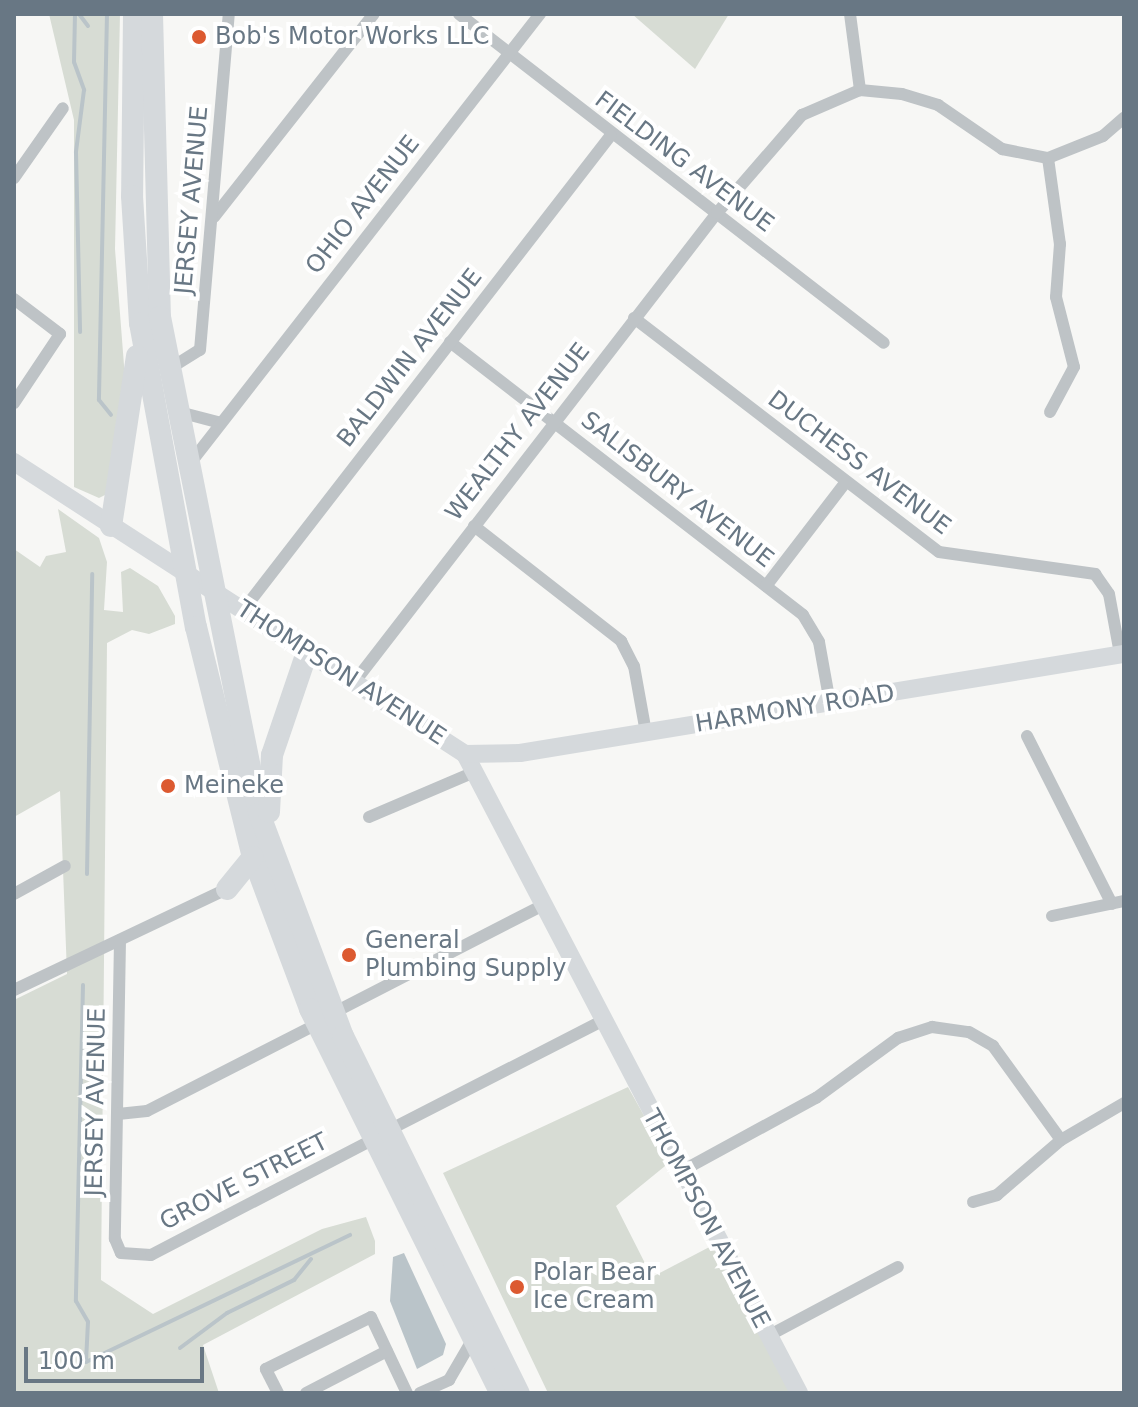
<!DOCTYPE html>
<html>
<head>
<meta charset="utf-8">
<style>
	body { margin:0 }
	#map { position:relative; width:1138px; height:1407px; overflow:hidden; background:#f7f7f5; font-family:"DejaVu Sans",sans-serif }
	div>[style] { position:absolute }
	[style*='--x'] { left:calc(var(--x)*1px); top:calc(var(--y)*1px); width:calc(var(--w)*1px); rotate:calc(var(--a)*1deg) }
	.green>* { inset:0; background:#d7dcd4 }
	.water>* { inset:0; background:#bac4c9 }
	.stream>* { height:4px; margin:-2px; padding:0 2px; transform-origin:2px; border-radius:2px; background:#bac4c9 }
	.street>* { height:12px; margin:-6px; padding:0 6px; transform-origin:6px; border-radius:6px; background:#bec3c6 }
	.secondary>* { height:18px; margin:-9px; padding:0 9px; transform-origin:9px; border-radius:9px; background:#d5d9dc }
	.highway>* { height:22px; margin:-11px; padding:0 11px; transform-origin:11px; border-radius:11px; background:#d5d9dc }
	.dots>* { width:22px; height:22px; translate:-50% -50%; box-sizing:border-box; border:4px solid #fff; border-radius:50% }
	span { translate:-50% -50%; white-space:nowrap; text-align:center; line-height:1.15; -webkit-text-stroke:8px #fff; paint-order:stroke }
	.poi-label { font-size:24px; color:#687784 }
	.left { translate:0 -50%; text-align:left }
	.street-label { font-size:24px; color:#687784 }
	.frame { position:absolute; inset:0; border:16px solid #687784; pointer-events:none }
	.scale { position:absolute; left:24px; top:1347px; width:180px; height:36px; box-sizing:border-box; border:4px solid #687784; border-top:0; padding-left:10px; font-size:24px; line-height:28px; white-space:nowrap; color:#687784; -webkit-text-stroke:6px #fff; paint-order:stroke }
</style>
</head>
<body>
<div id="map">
	<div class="green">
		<div style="clip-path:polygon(49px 14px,120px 14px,115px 249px,125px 378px,107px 494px,99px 498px,74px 487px,74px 120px)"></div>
		<div style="clip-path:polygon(632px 14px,729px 14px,695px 69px)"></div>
		<div style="clip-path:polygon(58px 509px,99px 538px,107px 562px,104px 610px,123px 612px,121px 572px,130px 568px,158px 586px,175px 616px,175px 624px,149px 634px,132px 630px,107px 643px,101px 1280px,153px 1314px,322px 1229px,366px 1217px,375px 1241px,375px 1254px,203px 1345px,219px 1393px,14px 1393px,14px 1000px,67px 974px,60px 791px,14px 817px,14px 549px,40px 567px,46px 556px,66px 552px)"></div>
		<div style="clip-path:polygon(628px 1087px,670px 1162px,616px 1206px,652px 1277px,719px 1242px,800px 1393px,548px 1393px,443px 1173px)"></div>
	</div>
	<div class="water">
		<div style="clip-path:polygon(404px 1253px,446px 1344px,443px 1355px,417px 1369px,390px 1301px,393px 1257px)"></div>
	</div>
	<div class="stream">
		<div style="--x:75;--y:14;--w:48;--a:91.2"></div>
		<div style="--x:74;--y:62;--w:30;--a:70"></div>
		<div style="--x:84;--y:90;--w:63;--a:97.4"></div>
		<div style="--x:76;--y:152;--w:180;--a:88.7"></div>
		<div style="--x:79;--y:14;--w:15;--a:53"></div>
		<div style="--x:107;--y:14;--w:386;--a:91.2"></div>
		<div style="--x:99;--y:400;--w:19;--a:51"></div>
		<div style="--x:87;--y:874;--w:300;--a:-89"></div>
		<div style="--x:83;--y:985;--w:316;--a:91.3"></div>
		<div style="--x:76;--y:1301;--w:24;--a:60"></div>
		<div style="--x:88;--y:1322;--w:40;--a:92.9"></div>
		<div style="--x:86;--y:1362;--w:293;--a:-25.7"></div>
		<div style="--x:180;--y:1348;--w:59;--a:-36.7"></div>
		<div style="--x:227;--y:1313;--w:75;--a:-26.2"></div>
		<div style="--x:294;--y:1280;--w:27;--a:-51"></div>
	</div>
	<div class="street">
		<div style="--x:459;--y:14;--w:537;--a:37.74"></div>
		<div style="--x:850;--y:14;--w:77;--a:82.5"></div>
		<div style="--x:1048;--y:158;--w:87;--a:82.1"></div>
		<div style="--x:1060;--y:244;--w:53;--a:94.3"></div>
		<div style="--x:1056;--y:297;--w:72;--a:75.6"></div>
		<div style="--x:1074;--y:367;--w:51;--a:118.1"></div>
		<div style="--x:14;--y:178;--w:85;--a:-55"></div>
		<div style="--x:214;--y:217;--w:258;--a:-51.8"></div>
		<div style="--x:14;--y:299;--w:58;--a:37.3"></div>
		<div style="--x:60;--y:334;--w:83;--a:123.7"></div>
		<div style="--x:634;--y:318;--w:384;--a:37.5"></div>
		<div style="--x:939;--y:552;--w:158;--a:8"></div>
		<div style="--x:1095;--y:574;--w:24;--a:55"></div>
		<div style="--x:1109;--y:594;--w:61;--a:79.6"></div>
		<div style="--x:450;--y:342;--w:446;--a:37.7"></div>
		<div style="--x:803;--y:615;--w:31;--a:59"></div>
		<div style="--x:819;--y:642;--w:62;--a:79.8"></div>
		<div style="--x:169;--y:369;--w:36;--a:-32"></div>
		<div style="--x:200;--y:350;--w:337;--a:-85.1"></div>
		<div style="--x:179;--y:412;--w:43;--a:14.7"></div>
		<div style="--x:188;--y:466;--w:573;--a:-52.09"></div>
		<div style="--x:474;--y:526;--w:187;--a:38"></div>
		<div style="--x:621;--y:641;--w:28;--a:63"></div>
		<div style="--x:634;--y:666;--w:68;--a:79.8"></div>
		<div style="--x:766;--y:586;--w:130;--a:-52.5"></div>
		<div style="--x:244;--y:609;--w:599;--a:-52.25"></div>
		<div style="--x:356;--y:680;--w:590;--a:-52.3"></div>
		<div style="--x:717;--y:213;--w:130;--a:-49.1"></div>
		<div style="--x:802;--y:115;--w:63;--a:-23.3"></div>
		<div style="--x:860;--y:90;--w:42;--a:5.4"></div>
		<div style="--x:902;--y:94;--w:38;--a:17"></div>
		<div style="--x:938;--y:105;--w:78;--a:34.5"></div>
		<div style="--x:1002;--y:149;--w:47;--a:11.1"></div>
		<div style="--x:1048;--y:158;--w:59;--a:-21.8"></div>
		<div style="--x:1103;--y:136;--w:28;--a:-41"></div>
		<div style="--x:1027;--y:736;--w:188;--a:63.2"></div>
		<div style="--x:369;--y:817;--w:112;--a:-23.1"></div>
		<div style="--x:14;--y:894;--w:58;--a:-28.8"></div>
		<div style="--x:1052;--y:916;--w:74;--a:-11.8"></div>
		<div style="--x:120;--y:940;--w:299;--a:91"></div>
		<div style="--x:115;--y:1239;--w:15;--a:67"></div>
		<div style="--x:121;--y:1253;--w:30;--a:4"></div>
		<div style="--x:151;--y:1255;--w:254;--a:-27.5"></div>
		<div style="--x:14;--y:990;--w:236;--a:-25.4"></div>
		<div style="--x:333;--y:1013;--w:234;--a:-27.2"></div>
		<div style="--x:118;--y:1114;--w:29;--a:-6"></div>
		<div style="--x:147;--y:1111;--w:191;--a:-27.1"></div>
		<div style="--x:391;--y:1129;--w:235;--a:-27.1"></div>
		<div style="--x:680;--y:1172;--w:155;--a:-28.6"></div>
		<div style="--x:816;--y:1098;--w:102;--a:-36.2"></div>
		<div style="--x:898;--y:1038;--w:36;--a:-18"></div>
		<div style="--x:932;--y:1027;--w:37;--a:8"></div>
		<div style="--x:969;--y:1032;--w:28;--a:30"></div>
		<div style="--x:993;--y:1046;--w:116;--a:54.1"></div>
		<div style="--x:973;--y:1202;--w:25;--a:-16"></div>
		<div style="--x:997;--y:1195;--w:84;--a:-40.7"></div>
		<div style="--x:1061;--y:1140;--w:73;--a:-30.4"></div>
		<div style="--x:768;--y:1336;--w:147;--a:-28"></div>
		<div style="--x:278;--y:1393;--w:27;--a:-117"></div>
		<div style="--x:266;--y:1369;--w:117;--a:-26.3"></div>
		<div style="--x:371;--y:1317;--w:84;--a:64.7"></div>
		<div style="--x:306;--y:1393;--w:91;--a:-27.4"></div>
		<div style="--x:420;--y:1393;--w:32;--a:-24"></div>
		<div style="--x:449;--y:1380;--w:50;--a:-59.8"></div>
	</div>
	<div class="secondary">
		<div style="--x:14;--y:462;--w:537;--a:32.92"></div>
		<div style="--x:465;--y:754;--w:721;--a:62.4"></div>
		<div style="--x:465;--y:754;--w:55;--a:-1"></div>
		<div style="--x:520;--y:753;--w:612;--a:-9.31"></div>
	</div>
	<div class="highway">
		<div style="--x:134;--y:14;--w:182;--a:90.6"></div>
		<div style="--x:132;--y:196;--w:127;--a:86.4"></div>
		<div style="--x:140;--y:323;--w:309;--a:79.6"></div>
		<div style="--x:196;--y:627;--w:237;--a:76.1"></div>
		<div style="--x:253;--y:857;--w:162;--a:69.4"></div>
		<div style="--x:310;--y:1009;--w:429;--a:63.6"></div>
		<div style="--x:152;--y:14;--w:303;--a:88.5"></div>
		<div style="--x:160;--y:317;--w:506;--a:78.71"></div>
		<div style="--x:259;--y:813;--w:238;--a:69.4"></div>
		<div style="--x:343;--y:1036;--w:398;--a:63.8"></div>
		<div style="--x:111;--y:526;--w:172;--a:-81.3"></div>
		<div style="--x:269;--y:812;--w:57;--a:-87"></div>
		<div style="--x:272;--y:755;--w:112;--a:-71.2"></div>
		<div style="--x:227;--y:889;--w:41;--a:-50.9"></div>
	</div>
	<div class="dots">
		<div style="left:199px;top:37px;background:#dc5a31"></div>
		<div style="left:168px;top:786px;background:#dc5a31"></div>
		<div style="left:349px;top:955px;background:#dc5a31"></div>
		<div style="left:517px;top:1287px;background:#dc5a31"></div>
	</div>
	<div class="poi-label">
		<span class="left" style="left:215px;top:37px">Bob's Motor Works LLC</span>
		<span class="left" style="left:184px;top:786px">Meineke</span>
		<span class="left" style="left:365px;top:955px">General<br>Plumbing Supply</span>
		<span class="left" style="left:533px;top:1287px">Polar Bear<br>Ice Cream</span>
	</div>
	<div class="street-label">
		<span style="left:684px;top:162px;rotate:37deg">FIELDING AVENUE</span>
		<span style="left:192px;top:200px;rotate:-85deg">JERSEY AVENUE</span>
		<span style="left:363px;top:205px;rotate:-52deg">OHIO AVENUE</span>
		<span style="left:410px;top:358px;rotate:-52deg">BALDWIN AVENUE</span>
		<span style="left:518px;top:432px;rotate:-52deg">WEALTHY AVENUE</span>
		<span style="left:859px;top:463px;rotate:37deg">DUCHESS AVENUE</span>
		<span style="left:677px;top:490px;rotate:38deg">SALISBURY AVENUE</span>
		<span style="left:341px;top:673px;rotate:33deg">THOMPSON AVENUE</span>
		<span style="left:795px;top:709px;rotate:-9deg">HARMONY ROAD</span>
		<span style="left:96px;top:1102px;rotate:-89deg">JERSEY AVENUE</span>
		<span style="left:244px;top:1182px;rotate:-27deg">GROVE STREET</span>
		<span style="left:706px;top:1219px;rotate:62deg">THOMPSON AVENUE</span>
	</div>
	<div class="frame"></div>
	<div class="scale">100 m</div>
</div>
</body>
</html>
